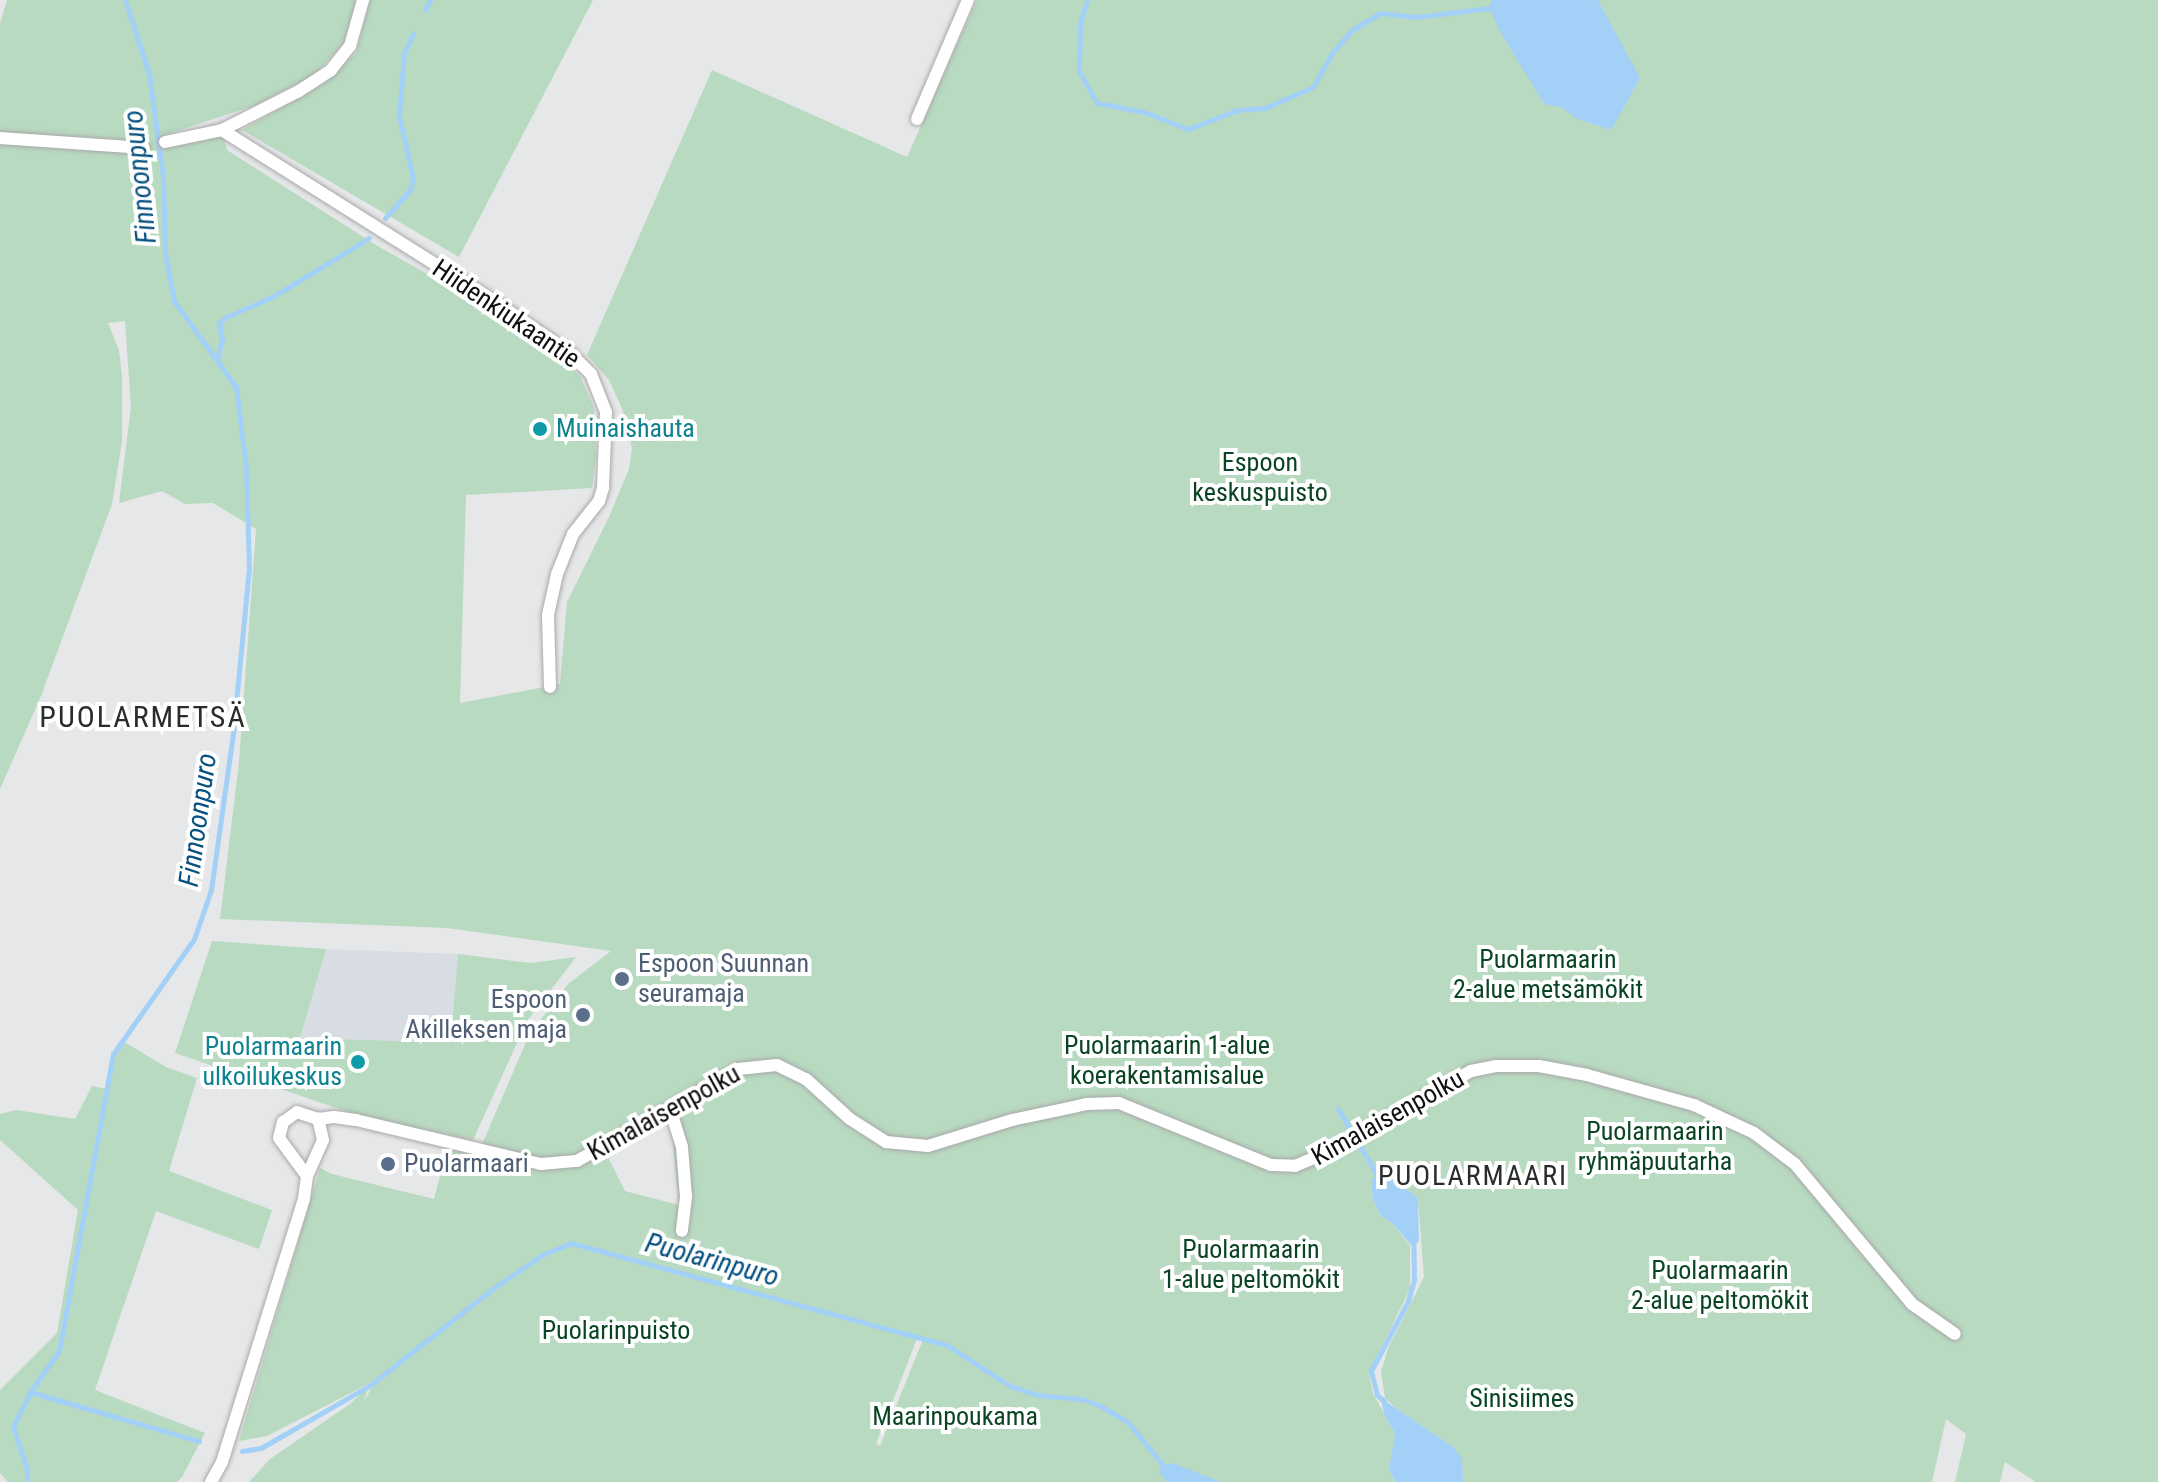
<!DOCTYPE html>
<html>
<head>
<meta charset="utf-8">
<style>
	body { margin:0 }
	#map { position:relative; width:2158px; height:1482px; overflow:hidden; background:#e6e7e8; font-family:"Roboto Condensed",sans-serif }
	div>[style] { position:absolute }
	[style*='--x'] { left:calc(var(--x)*1px); top:calc(var(--y)*1px); width:calc(var(--w)*1px); rotate:calc(var(--a)*1deg) }
	.built>* { inset:0; background:#d8dde4 }
	.green>* { inset:0; background:#b8dac0 }
	.water>* { inset:0; background:#a3d0f7 }
	.stream>* { height:5px; margin:-2.5px; padding:0 2.5px; transform-origin:2.5px; border-radius:2.5px; background:#a3d0f7 }
	.roads { filter:drop-shadow(0 0 2px #a9a9aa) drop-shadow(0 0 2px #a9a9aa) }
	.minor>* { height:12px; margin:-6px; padding:0 6px; transform-origin:6px; border-radius:6px; background:#fff }
	.dots>* { width:22px; height:22px; translate:-50% -50%; box-sizing:border-box; border:4px solid #fff; border-radius:50% }
	span { translate:-50% -50%; white-space:nowrap; text-align:center; line-height:1.15; -webkit-text-stroke:8px #fff; paint-order:stroke }
	.street-label { font-size:26px; color:#0f0f10 }
	.culture-label { font-size:26px; color:#0d838f }
	.left { translate:0 -50%; text-align:left }
	.right { translate:-100% -50%; text-align:right }
	.park-label { font-size:26px; color:#0a4523 }
	.service-label { font-size:26px; color:#4e5e75 }
	.water-label { font-size:28px; color:#065080; font-style:italic }
	.neighbourhood-label { font-size:28px; color:#2a2b2b; letter-spacing:2px }
	.quarter-label { font-size:30px; color:#2a2b2b; letter-spacing:2px }
</style>
</head>
<body>
<div id="map">
	<div class="built">
		<div style="clip-path:polygon(326px 949px,458px 954px,451px 1038px,285px 1087px)"></div>
	</div>
	<div class="green">
		<div style="clip-path:polygon(evenodd,7px 0,356px 0,344px 43px,314px 75px,256px 105px,165px 135px,161px 142px,222px 130px,227px 150px,376px 245px,468px 297px,553px 351px,580px 376px,594px 408px,596px 455px,592px 488px,466px 495px,460px 703px,560px 684px,567px 602px,609px 517px,629px 469px,632px 448px,623px 411px,609px 380px,587px 355px,712px 70px,907px 157px,977px 0,2158px 0,2158px 1482px,2036px 1482px,2005px 1462px,2000px 1482px,1955px 1482px,1966px 1434px,1946px 1419px,1932px 1482px,1463px 1482px,1463px 1469px,1385px 1398px,1381px 1372px,1388px 1348px,1424px 1277px,1418px 1198px,1389px 1176px,1377px 1176px,1371px 1181px,1373px 1200px,1381px 1216px,1392px 1223px,1410px 1245px,1410px 1289px,1369px 1373px,1373px 1393px,1395px 1434px,1389px 1470px,1396px 1482px,249px 1482px,270px 1459px,350px 1404px,369px 1386px,363px 1403px,376px 1380px,267px 1436px,239px 1441px,320px 1168px,332px 1174px,434px 1199px,447px 1149px,478px 1154px,529px 1035px,568px 984px,611px 951px,447px 928px,220px 919px,239px 762px,256px 529px,213px 503px,185px 504px,162px 491px,119px 503px,131px 407px,125px 321px,108px 323px,119px 350px,122px 377px,122px 441px,112px 504px,41px 696px,0 789px,0 23px,7px 0,1431px 1086px,1440px 1097px,1315px 1167px,1312px 1148px,1431px 1086px,7px 0,658px 1105px,671px 1125px,679px 1205px,625px 1191px,608px 1157px,609px 1138px,658px 1105px,7px 0,918px 1336px,924px 1337px,880px 1446px,876px 1444px,918px 1336px)"></div>
		<div style="clip-path:polygon(370px 0,593px 0,459px 257px,242px 130px,323px 84px,356px 53px)"></div>
		<div style="clip-path:polygon(212px 941px,326px 949px,300px 1038px,429px 1042px,431px 1037px,451px 1038px,458px 954px,531px 963px,576px 957px,527px 1021px,473px 1140px,363px 1117px,175px 1053px)"></div>
		<div style="clip-path:polygon(121px 1040px,166px 1067px,197px 1078px,169px 1171px,272px 1210px,259px 1249px,156px 1211px,95px 1390px,205px 1433px,182px 1477px,177px 1482px,8px 1482px,0 1473px,0 1390px,57px 1333px,78px 1210px,0 1140px,0 1114px,16px 1110px,75px 1119px,92px 1086px,107px 1089px,113px 1054px)"></div>
	</div>
	<div class="water">
		<div style="clip-path:polygon(1492px 0,1598px 0,1640px 78px,1611px 130px,1575px 118px,1563px 108px,1544px 104px,1501px 33px,1489px 8px)"></div>
		<div style="clip-path:polygon(1377px 1176px,1389px 1176px,1418px 1198px,1419px 1241px,1413px 1247px,1392px 1223px,1381px 1216px,1373px 1200px,1371px 1180px)"></div>
		<div style="clip-path:polygon(1381px 1398px,1453px 1447px,1462px 1458px,1463px 1482px,1396px 1482px,1389px 1470px,1395px 1434px,1384px 1414px)"></div>
		<div style="clip-path:polygon(1173px 1463px,1221px 1482px,1167px 1482px,1159px 1472px,1162px 1465px)"></div>
	</div>
	<div class="stream">
		<div style="--x:1087;--y:0;--w:25;--a:106"></div>
		<div style="--x:1080;--y:24;--w:47;--a:91.2"></div>
		<div style="--x:1079;--y:71;--w:37;--a:61"></div>
		<div style="--x:1097;--y:103;--w:48;--a:10.8"></div>
		<div style="--x:1144;--y:112;--w:47;--a:21.1"></div>
		<div style="--x:1188;--y:129;--w:53;--a:-20.8"></div>
		<div style="--x:1238;--y:110;--w:27;--a:-4"></div>
		<div style="--x:1265;--y:108;--w:52;--a:-23.6"></div>
		<div style="--x:1313;--y:87;--w:39;--a:-61"></div>
		<div style="--x:1332;--y:53;--w:30;--a:-49"></div>
		<div style="--x:1352;--y:30;--w:33;--a:-31"></div>
		<div style="--x:1380;--y:13;--w:36;--a:6"></div>
		<div style="--x:1416;--y:17;--w:74;--a:-7"></div>
		<div style="--x:425;--y:10;--w:11;--a:-63"></div>
		<div style="--x:385;--y:218;--w:38;--a:-48"></div>
		<div style="--x:410;--y:190;--w:11;--a:-75"></div>
		<div style="--x:413;--y:179;--w:65;--a:-102.5"></div>
		<div style="--x:399;--y:116;--w:63;--a:-85.5"></div>
		<div style="--x:404;--y:53;--w:21;--a:-65"></div>
		<div style="--x:217;--y:360;--w:22;--a:-77"></div>
		<div style="--x:222;--y:339;--w:16;--a:-101"></div>
		<div style="--x:219;--y:323;--w:9;--a:-41"></div>
		<div style="--x:226;--y:317;--w:52;--a:-23.6"></div>
		<div style="--x:274;--y:296;--w:111;--a:-31.4"></div>
		<div style="--x:1338;--y:1109;--w:82;--a:59.4"></div>
		<div style="--x:30;--y:1392;--w:176;--a:16.2"></div>
		<div style="--x:1384;--y:1401;--w:9;--a:-139"></div>
		<div style="--x:1377;--y:1395;--w:25;--a:-104"></div>
		<div style="--x:1371;--y:1371;--w:79;--a:-62.1"></div>
		<div style="--x:1408;--y:1301;--w:22;--a:-74"></div>
		<div style="--x:1414;--y:1280;--w:39;--a:-91"></div>
		<div style="--x:242;--y:1451;--w:19;--a:-9"></div>
		<div style="--x:261;--y:1448;--w:125;--a:-29.9"></div>
		<div style="--x:369;--y:1386;--w:160;--a:-38.2"></div>
		<div style="--x:495;--y:1287;--w:59;--a:-34"></div>
		<div style="--x:544;--y:1254;--w:29;--a:-22"></div>
		<div style="--x:571;--y:1243;--w:390;--a:15.2"></div>
		<div style="--x:947;--y:1345;--w:75;--a:33.1"></div>
		<div style="--x:1010;--y:1386;--w:28;--a:18"></div>
		<div style="--x:1037;--y:1395;--w:45;--a:5.1"></div>
		<div style="--x:1082;--y:1399;--w:20;--a:20"></div>
		<div style="--x:1101;--y:1406;--w:31;--a:31"></div>
		<div style="--x:1128;--y:1422;--w:59;--a:51.2"></div>
		<div style="--x:27;--y:1482;--w:12;--a:-90"></div>
		<div style="--x:27;--y:1470;--w:46;--a:-107.7"></div>
		<div style="--x:13;--y:1426;--w:38;--a:-63"></div>
		<div style="--x:30;--y:1392;--w:50;--a:-54.7"></div>
		<div style="--x:59;--y:1351;--w:302;--a:-79.7"></div>
		<div style="--x:113;--y:1054;--w:141;--a:-54.8"></div>
		<div style="--x:194;--y:939;--w:52;--a:-70.9"></div>
		<div style="--x:211;--y:890;--w:158;--a:-82"></div>
		<div style="--x:233;--y:734;--w:166;--a:-84.5"></div>
		<div style="--x:249;--y:569;--w:101;--a:-91.7"></div>
		<div style="--x:246;--y:468;--w:82;--a:-97"></div>
		<div style="--x:236;--y:387;--w:106;--a:-125.8"></div>
		<div style="--x:174;--y:301;--w:49;--a:-100.6"></div>
		<div style="--x:165;--y:253;--w:76;--a:-91.5"></div>
		<div style="--x:163;--y:177;--w:104;--a:-97.7"></div>
		<div style="--x:149;--y:74;--w:78;--a:-108"></div>
	</div>
	<div class="roads">
		<div class="minor">
			<div style="--x:917;--y:119;--w:129;--a:-66.8"></div>
			<div style="--x:222;--y:130;--w:326;--a:32.2"></div>
			<div style="--x:498;--y:304;--w:88;--a:34.4"></div>
			<div style="--x:571;--y:354;--w:28;--a:45"></div>
			<div style="--x:591;--y:374;--w:41;--a:68.5"></div>
			<div style="--x:606;--y:412;--w:76;--a:92.3"></div>
			<div style="--x:603;--y:488;--w:14;--a:107"></div>
			<div style="--x:599;--y:501;--w:42;--a:128.2"></div>
			<div style="--x:573;--y:534;--w:43;--a:111.8"></div>
			<div style="--x:557;--y:574;--w:42;--a:102.4"></div>
			<div style="--x:548;--y:615;--w:72;--a:88.4"></div>
			<div style="--x:0;--y:138;--w:144;--a:4"></div>
			<div style="--x:165;--y:142;--w:58;--a:-11.9"></div>
			<div style="--x:222;--y:130;--w:86;--a:-26.9"></div>
			<div style="--x:299;--y:91;--w:38;--a:-33"></div>
			<div style="--x:331;--y:70;--w:31;--a:-52"></div>
			<div style="--x:350;--y:46;--w:48;--a:-74.2"></div>
			<div style="--x:670;--y:1108;--w:41;--a:72.9"></div>
			<div style="--x:682;--y:1147;--w:50;--a:85.4"></div>
			<div style="--x:686;--y:1197;--w:34;--a:97"></div>
			<div style="--x:318;--y:1119;--w:16;--a:-7"></div>
			<div style="--x:334;--y:1117;--w:22;--a:8"></div>
			<div style="--x:356;--y:1120;--w:190;--a:13.4"></div>
			<div style="--x:541;--y:1164;--w:36;--a:-5"></div>
			<div style="--x:577;--y:1161;--w:185;--a:-29.7"></div>
			<div style="--x:738;--y:1069;--w:39;--a:-6"></div>
			<div style="--x:777;--y:1065;--w:32;--a:26"></div>
			<div style="--x:806;--y:1079;--w:59;--a:42.3"></div>
			<div style="--x:850;--y:1119;--w:43;--a:32.6"></div>
			<div style="--x:886;--y:1142;--w:42;--a:5.4"></div>
			<div style="--x:928;--y:1146;--w:88;--a:-17.2"></div>
			<div style="--x:1012;--y:1120;--w:77;--a:-12"></div>
			<div style="--x:1087;--y:1104;--w:32;--a:-2"></div>
			<div style="--x:1119;--y:1103;--w:164;--a:22.2"></div>
			<div style="--x:1271;--y:1165;--w:24;--a:2"></div>
			<div style="--x:1295;--y:1166;--w:46;--a:-23.2"></div>
			<div style="--x:1337;--y:1148;--w:155;--a:-29.9"></div>
			<div style="--x:1471;--y:1071;--w:25;--a:-11"></div>
			<div style="--x:1496;--y:1066;--w:43;--a:0"></div>
			<div style="--x:1539;--y:1066;--w:49;--a:10.6"></div>
			<div style="--x:1587;--y:1075;--w:111;--a:15.7"></div>
			<div style="--x:1694;--y:1105;--w:66;--a:25"></div>
			<div style="--x:1754;--y:1133;--w:51;--a:37.1"></div>
			<div style="--x:1795;--y:1164;--w:182;--a:50.1"></div>
			<div style="--x:1912;--y:1304;--w:52;--a:34.9"></div>
			<div style="--x:211;--y:1482;--w:23;--a:-61"></div>
			<div style="--x:222;--y:1462;--w:276;--a:-72.7"></div>
			<div style="--x:304;--y:1198;--w:22;--a:-82"></div>
			<div style="--x:307;--y:1176;--w:39;--a:-66"></div>
			<div style="--x:323;--y:1140;--w:22;--a:-103"></div>
			<div style="--x:318;--y:1119;--w:22;--a:-162"></div>
			<div style="--x:297;--y:1112;--w:17;--a:144"></div>
			<div style="--x:283;--y:1122;--w:16;--a:104"></div>
			<div style="--x:279;--y:1138;--w:47;--a:53.6"></div>
		</div>
	</div>
	<div class="dots">
		<div style="left:540px;top:429px;background:#0f9aa8"></div>
		<div style="left:622px;top:979px;background:#5c6f8a"></div>
		<div style="left:583px;top:1015px;background:#5c6f8a"></div>
		<div style="left:358px;top:1062px;background:#0f9aa8"></div>
		<div style="left:388px;top:1164px;background:#5c6f8a"></div>
	</div>
	<div class="street-label">
		<span style="left:506px;top:314px;rotate:34deg">Hiidenkiukaantie</span>
		<span style="left:664px;top:1113px;rotate:-29deg">Kimalaisenpolku</span>
		<span style="left:1388px;top:1118px;rotate:-29deg">Kimalaisenpolku</span>
	</div>
	<div class="culture-label">
		<span class="left" style="left:556px;top:429px">Muinaishauta</span>
		<span class="right" style="left:342px;top:1062px">Puolarmaarin<br>ulkoilukeskus</span>
	</div>
	<div class="park-label">
		<span style="left:1260px;top:478px">Espoon<br>keskuspuisto</span>
		<span style="left:1548px;top:975px">Puolarmaarin<br>2-alue metsämökit</span>
		<span style="left:1167px;top:1061px">Puolarmaarin 1-alue<br>koerakentamisalue</span>
		<span style="left:1655px;top:1147px">Puolarmaarin<br>ryhmäpuutarha</span>
		<span style="left:1251px;top:1265px">Puolarmaarin<br>1-alue peltomökit</span>
		<span style="left:1720px;top:1286px">Puolarmaarin<br>2-alue peltomökit</span>
		<span style="left:616px;top:1331px">Puolarinpuisto</span>
		<span style="left:1522px;top:1399px">Sinisiimes</span>
		<span style="left:955px;top:1417px">Maarinpoukama</span>
	</div>
	<div class="service-label">
		<span class="left" style="left:638px;top:979px">Espoon Suunnan<br>seuramaja</span>
		<span class="right" style="left:567px;top:1015px">Espoon<br>Akilleksen maja</span>
		<span class="left" style="left:404px;top:1164px">Puolarmaari</span>
	</div>
	<div class="water-label">
		<span style="left:140px;top:177px;rotate:-96deg">Finnoonpuro</span>
		<span style="left:198px;top:820px;rotate:-82deg">Finnoonpuro</span>
		<span style="left:712px;top:1260px;rotate:15deg">Puolarinpuro</span>
	</div>
	<div class="neighbourhood-label">
		<span style="left:1473px;top:1176px">PUOLARMAARI</span>
	</div>
	<div class="quarter-label">
		<span style="left:143px;top:717px">PUOLARMETSÄ</span>
	</div>
</div>
</body>
</html>
